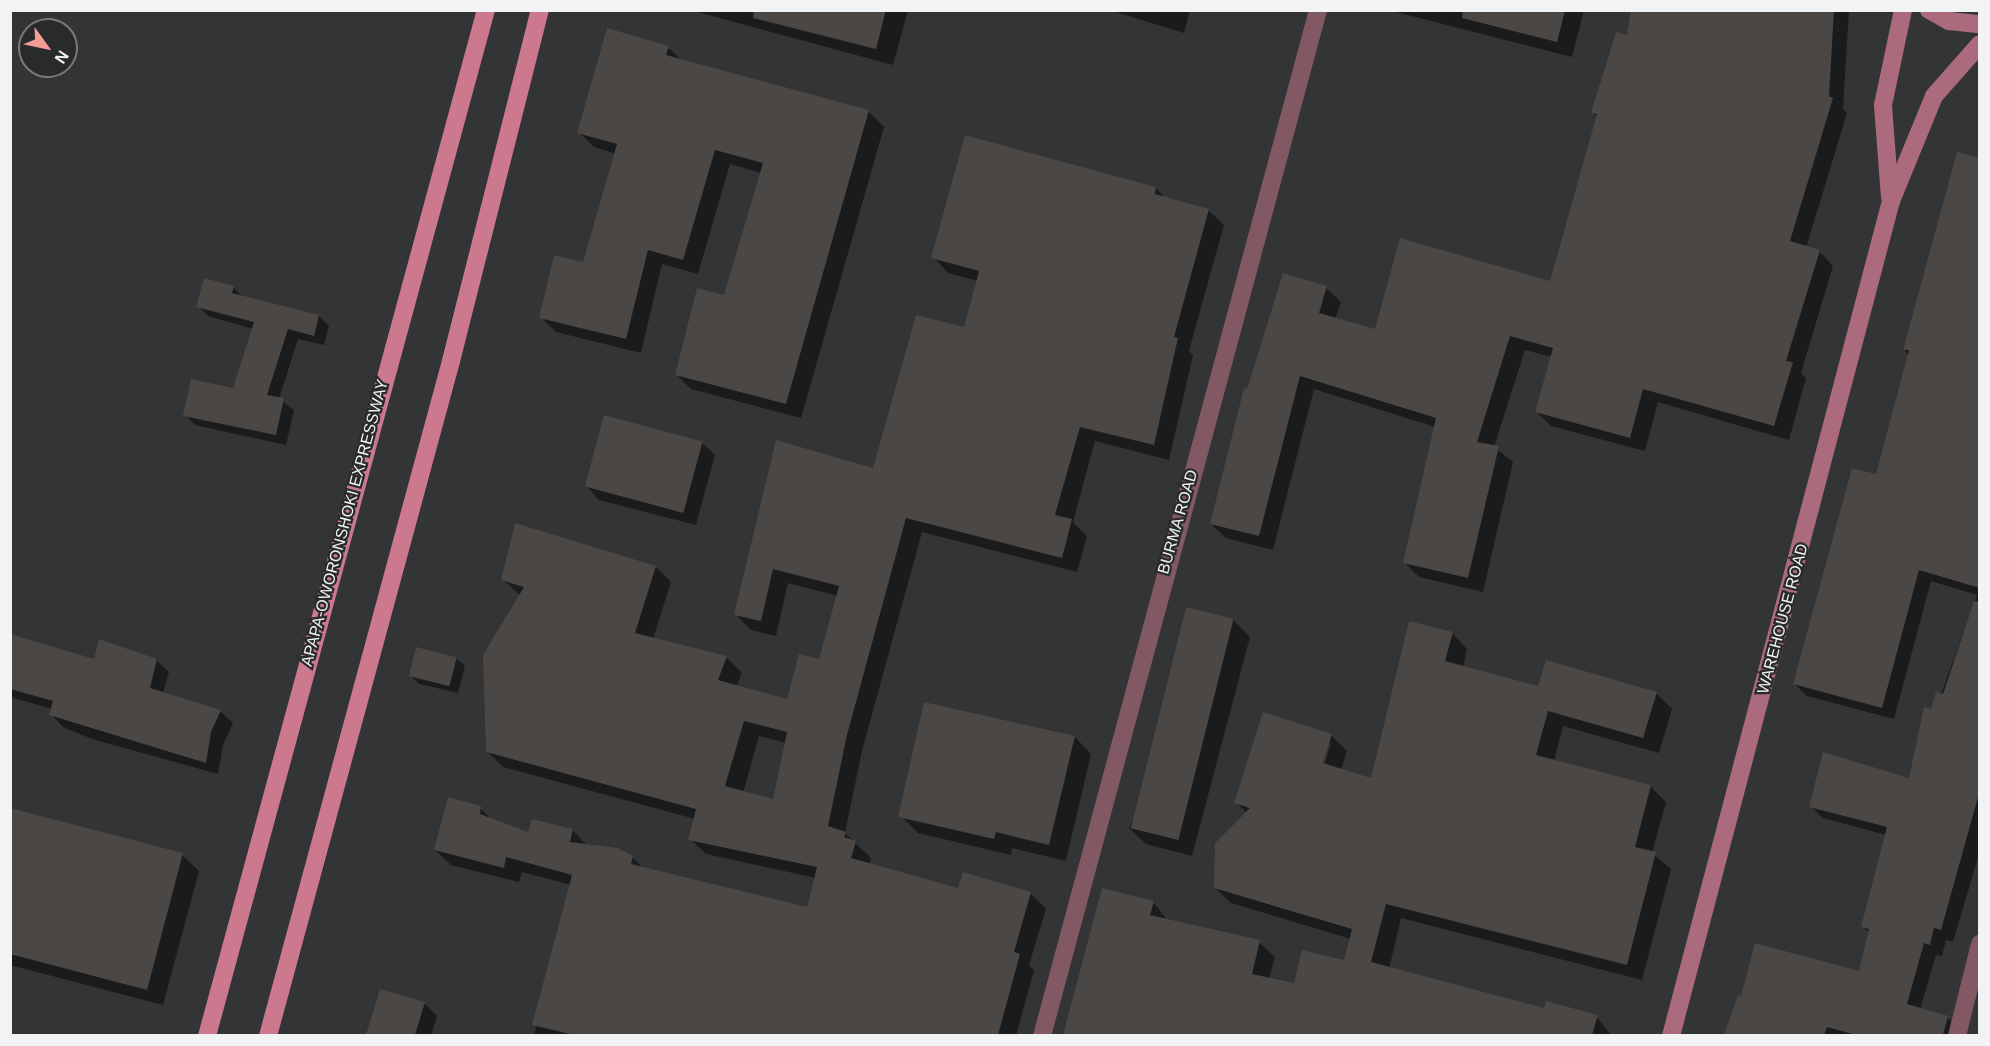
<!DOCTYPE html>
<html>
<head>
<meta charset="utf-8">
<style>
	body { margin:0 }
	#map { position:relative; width:1990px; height:1046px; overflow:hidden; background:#323436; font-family:Helvetica,sans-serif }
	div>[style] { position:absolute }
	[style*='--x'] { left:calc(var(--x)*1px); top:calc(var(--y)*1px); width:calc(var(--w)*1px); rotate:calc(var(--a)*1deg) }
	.shadow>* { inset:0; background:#0007 }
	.building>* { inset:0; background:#4a4745; transform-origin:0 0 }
	.minor>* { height:18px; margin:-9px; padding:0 9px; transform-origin:9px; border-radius:9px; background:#825863 }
	.secondary>* { height:18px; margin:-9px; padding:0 9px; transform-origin:9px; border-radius:9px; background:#ac6b7c }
	.primary>* { height:18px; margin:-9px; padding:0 9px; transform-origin:9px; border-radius:9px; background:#cc7990 }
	span { translate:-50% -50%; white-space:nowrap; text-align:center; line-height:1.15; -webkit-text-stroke:4.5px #282a2c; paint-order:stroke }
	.street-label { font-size:16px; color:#f2f3f5 }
	.frame { position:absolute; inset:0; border:12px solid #f2f3f5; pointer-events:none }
	.north { position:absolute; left:18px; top:18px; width:60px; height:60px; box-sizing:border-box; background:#282a2c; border:2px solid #797a7c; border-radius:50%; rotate:123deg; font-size:16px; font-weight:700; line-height:24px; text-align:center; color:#f2f3f5 }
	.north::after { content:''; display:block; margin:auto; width:21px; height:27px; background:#f59c95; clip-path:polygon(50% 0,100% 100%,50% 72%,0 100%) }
</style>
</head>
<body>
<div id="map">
	<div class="shadow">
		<div style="clip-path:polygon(690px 10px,908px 10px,893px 65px)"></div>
		<div style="clip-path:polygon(1109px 10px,1190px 10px,1184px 33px)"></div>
		<div style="clip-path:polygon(1388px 10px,1584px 10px,1572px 57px)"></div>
		<div style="clip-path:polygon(1633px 10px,1849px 10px,1843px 109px,1847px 113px,1806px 248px,1819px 251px,1833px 266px,1801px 373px,1806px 378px,1789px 440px,1658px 402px,1645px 451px,1551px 426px,1537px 412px,1552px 357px,1525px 350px,1494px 447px,1513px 462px,1483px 592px,1419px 577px,1404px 562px,1435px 427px,1314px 389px,1273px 550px,1226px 538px,1211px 524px,1248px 391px,1326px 288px,1341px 302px,1335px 319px,1376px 331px,1551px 283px,1597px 117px,1593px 112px,1628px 37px)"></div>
		<div style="clip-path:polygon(668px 47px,682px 61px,868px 111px,884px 127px,801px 418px,691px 389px,676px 374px,725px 297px,761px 173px,730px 164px,698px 274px,662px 264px,641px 353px,556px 332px,541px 317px,584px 264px,616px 154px,594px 147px,579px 132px)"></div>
		<div style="clip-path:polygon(1980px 160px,1980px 851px,1953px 942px,1946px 940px,1942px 956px,1936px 955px,1920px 1010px,1948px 1018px,1960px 1030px,1958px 1036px,1726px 1036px,1739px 996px,1861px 973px,1870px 933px,1863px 927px,1886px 835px,1823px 818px,1810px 806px,1910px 780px,1977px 595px,1931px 581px,1894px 719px,1807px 696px,1795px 684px,1877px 476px,1909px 355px,1904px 350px)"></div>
		<div style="clip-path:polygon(evenodd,1156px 188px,1166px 199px,1208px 210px,1224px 225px,1189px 351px,1193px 355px,1169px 460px,1095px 441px,1073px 522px,1087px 536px,1077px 572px,922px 532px,862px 751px,845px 833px,871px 858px,869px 865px,959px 890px,1030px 893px,1046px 909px,1029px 965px,1034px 970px,1016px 1036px,534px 1036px,571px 885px,522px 872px,519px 882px,451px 865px,435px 850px,480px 808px,493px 821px,530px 834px,572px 830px,588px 846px,632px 857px,643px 868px,808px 909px,816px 878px,706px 854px,690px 839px,695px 819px,503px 767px,487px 751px,521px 596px,502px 579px,656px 567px,671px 582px,653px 639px,727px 658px,742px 673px,736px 687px,788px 701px,820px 661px,838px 596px,788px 583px,776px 636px,751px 630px,736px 615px,777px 442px,874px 470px,965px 329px,978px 281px,948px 273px,933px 257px,1156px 188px,759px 736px,786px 743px,774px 801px,743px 793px,759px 736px)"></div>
		<div style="clip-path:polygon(233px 287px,243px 298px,319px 316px,329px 326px,324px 345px,298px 339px,279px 399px,294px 410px,286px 445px,195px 425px,185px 415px,234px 389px,253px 329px,208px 316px,198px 306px)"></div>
		<div style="clip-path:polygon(702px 443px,715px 455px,696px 525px,599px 500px,587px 487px)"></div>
		<div style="clip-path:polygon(1233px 620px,1250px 637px,1192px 856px,1146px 844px,1129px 828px)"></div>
		<div style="clip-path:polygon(evenodd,1452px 633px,1467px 649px,1463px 667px,1539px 687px,1656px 693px,1672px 709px,1659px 753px,1563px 726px,1554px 761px,1650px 786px,1666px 802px,1652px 853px,1671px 869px,1642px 980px,1401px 918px,1389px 969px,1545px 1009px,1597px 1017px,1612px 1036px,1065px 1036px,1103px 889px,1153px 902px,1168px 921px,1259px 942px,1275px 957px,1269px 979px,1295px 985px,1345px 962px,1351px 939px,1231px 903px,1215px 888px,1247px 813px,1236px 802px,1331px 735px,1347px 751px,1341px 770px,1372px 780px,1452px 633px,1328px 743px,1331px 743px,1322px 771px,1319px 770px,1328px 743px)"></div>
		<div style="clip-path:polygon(10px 636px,95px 661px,156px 660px,169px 672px,163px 693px,220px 711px,233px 723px,223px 745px,218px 774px,92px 739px,63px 727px,51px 714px,52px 709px,10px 697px)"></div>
		<div style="clip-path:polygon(456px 658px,465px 666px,458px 693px,419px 684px,411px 676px)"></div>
		<div style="clip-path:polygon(1075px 737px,1091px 754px,1066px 861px,1012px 848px,1011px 855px,918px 833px,902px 817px)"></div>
		<div style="clip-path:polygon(10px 809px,182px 855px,199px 871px,163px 1005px,10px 965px)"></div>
		<div style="clip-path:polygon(381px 991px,424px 1003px,437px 1016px,431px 1036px,368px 1036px)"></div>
	</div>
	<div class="building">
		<div style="clip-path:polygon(754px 10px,886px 10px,876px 49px,753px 18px)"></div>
		<div style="clip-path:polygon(1463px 10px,1565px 10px,1557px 42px,1462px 18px)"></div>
		<div style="clip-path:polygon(1631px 10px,1834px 10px,1829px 96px,1833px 98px,1790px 241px,1820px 250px,1786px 361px,1793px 362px,1774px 426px,1643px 389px,1630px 438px,1535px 412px,1553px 348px,1510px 336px,1477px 442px,1499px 446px,1468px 578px,1403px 563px,1436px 418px,1300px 376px,1259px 536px,1210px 524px,1244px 388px,1247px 389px,1283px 273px,1327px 286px,1319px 313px,1375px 329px,1400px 238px,1550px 281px,1597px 114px,1591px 113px,1616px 32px,1627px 35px)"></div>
		<div style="clip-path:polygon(607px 28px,669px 46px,666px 55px,869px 110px,786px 404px,675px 375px,697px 288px,724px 295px,763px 163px,715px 150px,683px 260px,648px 250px,626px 339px,539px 318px,554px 255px,583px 262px,617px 144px,577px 133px)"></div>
		<div style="clip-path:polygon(evenodd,965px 135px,1156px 187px,1155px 194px,1209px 209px,1174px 337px,1178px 338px,1154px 445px,1080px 427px,1055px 515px,1072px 519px,1062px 558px,906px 518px,847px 735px,828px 826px,846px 832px,844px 837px,856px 841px,851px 858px,958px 888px,963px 872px,1031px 892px,1014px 952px,1020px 954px,998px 1035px,574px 1035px,532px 1025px,572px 875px,506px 857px,504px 868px,434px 850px,448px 797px,481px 806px,480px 814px,528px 832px,532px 819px,573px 829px,570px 842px,617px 848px,633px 856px,631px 864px,807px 907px,817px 867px,688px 840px,696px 809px,486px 752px,483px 655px,524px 587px,501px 580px,515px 523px,656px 566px,635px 633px,727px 656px,718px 680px,787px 699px,799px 654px,819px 659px,839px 586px,773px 569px,761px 621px,734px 615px,776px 440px,873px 468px,916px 315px,964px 327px,979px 271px,931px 258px,965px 135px,744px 721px,787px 732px,773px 799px,725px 786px,744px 721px)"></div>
		<div style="clip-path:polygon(1957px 152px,1980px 158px,1980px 588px,1919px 570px,1882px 708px,1793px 684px,1852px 468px,1876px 474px,1909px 350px,1903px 350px)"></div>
		<div style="clip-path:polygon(204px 278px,234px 286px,232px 293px,319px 315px,314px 336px,288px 329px,267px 395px,284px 398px,276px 435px,183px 416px,191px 379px,233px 388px,254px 322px,196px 307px)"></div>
		<div style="left:604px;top:415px;width:102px;height:74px;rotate:15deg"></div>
		<div style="clip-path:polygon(1974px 601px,1980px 602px,1980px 790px,1941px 930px,1934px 928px,1930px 945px,1924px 943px,1907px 1004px,1948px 1016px,1943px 1035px,1856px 1035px,1827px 1027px,1824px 1035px,1724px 1035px,1738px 995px,1741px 996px,1755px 943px,1859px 971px,1869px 929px,1861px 927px,1887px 827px,1809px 807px,1823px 752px,1909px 778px,1924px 707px,1931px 709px,1936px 692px,1943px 694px)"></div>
		<div style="left:1186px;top:607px;width:49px;height:228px;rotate:14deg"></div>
		<div style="clip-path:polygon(1409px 621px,1453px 632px,1445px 661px,1538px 686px,1546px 660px,1657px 692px,1643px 738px,1548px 711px,1536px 755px,1651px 785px,1635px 847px,1656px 852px,1627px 965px,1386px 904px,1371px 962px,1544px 1008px,1546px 1001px,1598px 1015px,1592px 1035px,1063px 1035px,1102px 888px,1154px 901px,1150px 915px,1260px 940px,1252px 974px,1294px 983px,1302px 950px,1344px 960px,1352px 929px,1214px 888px,1215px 843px,1250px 808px,1234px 803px,1263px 712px,1332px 734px,1323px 763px,1371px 778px)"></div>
		<div style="clip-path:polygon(10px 634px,94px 659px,99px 639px,157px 659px,150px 688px,221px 710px,211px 732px,206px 763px,49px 715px,53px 701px,10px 689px)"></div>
		<div style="left:416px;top:647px;width:42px;height:30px;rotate:14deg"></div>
		<div style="clip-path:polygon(924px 702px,1075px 736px,1049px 845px,996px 832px,994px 839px,898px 817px)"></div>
		<div style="clip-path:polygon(10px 808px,183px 853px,147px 990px,10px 954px)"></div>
		<div style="clip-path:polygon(380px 989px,425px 1002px,415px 1035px,366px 1035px)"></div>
	</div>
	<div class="minor">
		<div style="--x:1042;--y:1036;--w:1062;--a:-74.94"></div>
		<div style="--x:1957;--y:1036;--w:95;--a:-76"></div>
	</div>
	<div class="secondary">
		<div style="--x:1929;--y:10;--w:23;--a:29"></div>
		<div style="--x:1949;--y:21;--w:31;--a:6"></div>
		<div style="--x:1890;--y:197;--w:92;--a:-94.4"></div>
		<div style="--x:1883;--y:105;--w:97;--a:-78.1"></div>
		<div style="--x:1671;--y:1036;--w:863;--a:-75.24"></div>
		<div style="--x:1891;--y:201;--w:113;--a:-67.7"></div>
		<div style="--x:1934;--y:96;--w:69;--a:-48.5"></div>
	</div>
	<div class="primary">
		<div style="--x:207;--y:1036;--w:1063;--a:-74.79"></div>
		<div style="--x:268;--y:1036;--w:699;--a:-74.83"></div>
		<div style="--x:451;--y:361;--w:362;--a:-75.8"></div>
	</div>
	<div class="street-label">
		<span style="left:1178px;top:522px;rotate:-74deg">BURMA ROAD</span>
		<span style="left:345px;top:523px;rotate:-75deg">APAPA-OWORONSHOKI EXPRESSWAY</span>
		<span style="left:1783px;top:619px;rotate:-75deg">WAREHOUSE ROAD</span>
	</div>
	<div class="frame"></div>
	<div class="north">N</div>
</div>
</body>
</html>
